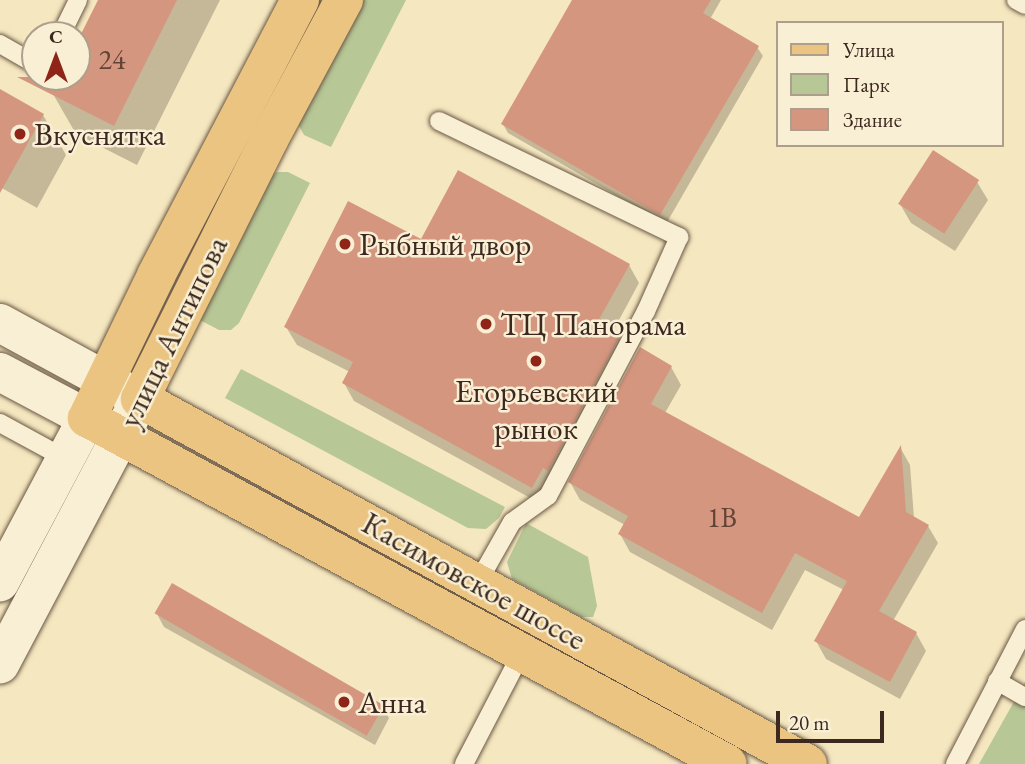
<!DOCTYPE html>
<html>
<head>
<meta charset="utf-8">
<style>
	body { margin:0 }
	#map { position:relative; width:1025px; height:764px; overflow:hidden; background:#f5e7bf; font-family:"EB Garamond",serif }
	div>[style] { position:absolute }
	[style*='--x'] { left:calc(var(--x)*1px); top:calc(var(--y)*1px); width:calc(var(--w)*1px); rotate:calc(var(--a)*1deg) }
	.green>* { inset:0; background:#b7c796 }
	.shadow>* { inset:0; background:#0003 }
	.building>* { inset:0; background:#d5967f; transform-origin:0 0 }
	.roads { filter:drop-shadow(0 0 2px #6a5846) drop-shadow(0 0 2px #6a5846) }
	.service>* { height:18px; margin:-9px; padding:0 9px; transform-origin:9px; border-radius:9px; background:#f8efd5 }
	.secondary>* { height:38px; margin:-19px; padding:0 19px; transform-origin:19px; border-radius:19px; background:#f8efd5 }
	.primary>* { height:38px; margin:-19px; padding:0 19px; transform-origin:19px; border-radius:19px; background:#eac480 }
	.dots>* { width:19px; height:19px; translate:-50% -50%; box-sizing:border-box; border:4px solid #f8efd5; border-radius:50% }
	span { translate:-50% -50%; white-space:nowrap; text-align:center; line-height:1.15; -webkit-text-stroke:5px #f8efd5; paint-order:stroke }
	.number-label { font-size:28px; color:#624436 }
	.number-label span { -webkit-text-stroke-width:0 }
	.poi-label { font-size:32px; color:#3c281e }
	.left { translate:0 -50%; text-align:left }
	.street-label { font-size:32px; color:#3c281e }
	.legend { position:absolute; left:776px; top:21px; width:228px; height:126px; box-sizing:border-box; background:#f8efd5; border:2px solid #ad9f8c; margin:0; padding:9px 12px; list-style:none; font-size:21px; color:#3c281e }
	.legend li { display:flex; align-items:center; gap:14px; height:35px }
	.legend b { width:35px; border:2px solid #ad9f8c }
	.north { position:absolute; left:21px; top:21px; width:70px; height:70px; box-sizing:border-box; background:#f8efd5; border:2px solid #ad9f8c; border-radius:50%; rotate:0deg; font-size:19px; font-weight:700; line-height:28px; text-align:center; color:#3c281e }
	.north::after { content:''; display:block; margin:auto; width:24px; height:32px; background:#8f2418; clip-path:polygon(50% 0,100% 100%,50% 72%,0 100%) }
	.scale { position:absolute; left:776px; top:711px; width:108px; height:32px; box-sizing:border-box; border:4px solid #3c281e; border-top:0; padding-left:9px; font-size:21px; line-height:24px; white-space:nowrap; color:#3c281e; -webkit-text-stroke:5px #f8efd5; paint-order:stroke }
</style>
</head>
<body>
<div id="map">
	<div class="green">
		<div style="clip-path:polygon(364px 0,406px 0,331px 147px,304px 135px,299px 126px,299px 118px)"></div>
		<div style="clip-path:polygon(277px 172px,288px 172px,310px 183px,239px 323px,231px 330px,219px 330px,198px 319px,272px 175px)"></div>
		<div style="clip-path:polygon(241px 369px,505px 507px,499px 518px,486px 529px,468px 528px,225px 398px)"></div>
		<div style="clip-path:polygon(526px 523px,588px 557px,597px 606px,593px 617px,581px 617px,512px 579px,507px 562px)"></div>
		<div style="clip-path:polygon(1025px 682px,1025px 764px,979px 764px)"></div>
	</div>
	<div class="shadow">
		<div style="clip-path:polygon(100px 0,220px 0,137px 165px,76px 134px,53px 94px,61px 77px,77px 77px,77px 46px)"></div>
		<div style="clip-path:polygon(574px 0,721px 0,710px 19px,757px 47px,763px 56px,666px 224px,508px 133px,503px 124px)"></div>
		<div style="clip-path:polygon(0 91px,43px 115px,66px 155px,37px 208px,0 187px)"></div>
		<div style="clip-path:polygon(977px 182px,988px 200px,955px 251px,911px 223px,900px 204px)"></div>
		<div style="clip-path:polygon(422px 241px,629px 265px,639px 283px,612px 333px,619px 337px,629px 356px,543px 505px,354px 401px,344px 383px,350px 372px,297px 345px,286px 327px)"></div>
		<div style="clip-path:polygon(671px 367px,681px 385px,665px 413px,860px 520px,901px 449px,910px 465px,914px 518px,928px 526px,938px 543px,893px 621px,916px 633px,926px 651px,900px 699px,826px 659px,816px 641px,844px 590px,805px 570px,772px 630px,630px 552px,620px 534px,625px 525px,580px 500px,570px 482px)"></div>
		<div style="clip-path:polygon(157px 614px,382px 706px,389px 718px,375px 745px,164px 627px)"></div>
	</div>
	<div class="building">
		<div style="clip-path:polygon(98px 0,177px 0,114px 126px,17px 77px,77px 77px,77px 42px)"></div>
		<div style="clip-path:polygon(572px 0,711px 0,703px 13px,759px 46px,660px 215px,501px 124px)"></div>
		<div style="clip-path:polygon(0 89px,44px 114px,0 193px)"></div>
		<div style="left:933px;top:150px;width:55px;height:64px;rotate:33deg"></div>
		<div style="clip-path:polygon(458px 170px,630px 264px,597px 323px,620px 336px,548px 471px,543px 468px,532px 488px,342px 383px,353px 362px,284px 327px,348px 201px,421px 239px)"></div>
		<div style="clip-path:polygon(640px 347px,672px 366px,651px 404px,859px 517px,901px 445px,906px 512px,929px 525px,879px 611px,917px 632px,890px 682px,814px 641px,847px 581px,795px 553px,762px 613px,618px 534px,628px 516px,568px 482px)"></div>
		<div style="left:172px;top:583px;width:245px;height:35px;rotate:30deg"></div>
	</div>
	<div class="roads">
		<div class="service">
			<div style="--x:1016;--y:0;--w:10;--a:29"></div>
			<div style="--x:61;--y:35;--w:39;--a:-64"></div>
			<div style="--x:0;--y:44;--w:40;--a:29.7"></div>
			<div style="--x:439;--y:121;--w:267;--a:25.8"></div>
			<div style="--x:679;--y:237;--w:81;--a:114"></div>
			<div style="--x:646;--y:311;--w:209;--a:117.9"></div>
			<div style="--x:548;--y:496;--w:44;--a:144.2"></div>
			<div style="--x:512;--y:522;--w:69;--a:119.5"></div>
			<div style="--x:0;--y:423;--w:75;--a:28.6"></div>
			<div style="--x:997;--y:681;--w:32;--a:30"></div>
			<div style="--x:464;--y:764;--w:126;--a:-62.6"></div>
			<div style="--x:955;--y:764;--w:152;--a:-62.6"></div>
		</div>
		<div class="secondary">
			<div style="--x:0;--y:323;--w:159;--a:28.5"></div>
			<div style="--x:140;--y:399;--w:300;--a:117.8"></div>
			<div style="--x:0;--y:372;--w:98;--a:27.9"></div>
			<div style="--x:87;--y:418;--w:186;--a:117.9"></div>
		</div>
		<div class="primary">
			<div style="--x:300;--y:0;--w:311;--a:117.6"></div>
			<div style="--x:156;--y:276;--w:158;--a:115.9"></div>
			<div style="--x:87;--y:418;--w:728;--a:28.36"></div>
			<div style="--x:344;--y:0;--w:159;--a:118.2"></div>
			<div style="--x:269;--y:140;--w:289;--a:116.5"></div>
			<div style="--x:140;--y:399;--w:761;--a:28.65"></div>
		</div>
	</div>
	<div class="dots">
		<div style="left:20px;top:134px;background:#8f2418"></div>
		<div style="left:345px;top:244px;background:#8f2418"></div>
		<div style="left:486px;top:324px;background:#8f2418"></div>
		<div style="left:536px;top:361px;background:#8f2418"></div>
		<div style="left:344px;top:702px;background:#8f2418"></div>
	</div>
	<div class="number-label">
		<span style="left:112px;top:59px">24</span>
		<span style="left:722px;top:517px">1В</span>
	</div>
	<div class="poi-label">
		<span class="left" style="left:34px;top:134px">Вкуснятка</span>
		<span class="left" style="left:359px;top:244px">Рыбный двор</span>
		<span class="left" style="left:500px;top:324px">ТЦ Панорама</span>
		<span style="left:536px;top:410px">Егорьевский<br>рынок</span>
		<span class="left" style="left:358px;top:702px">Анна</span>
	</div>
	<div class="street-label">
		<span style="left:173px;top:332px;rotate:-64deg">улица Антипова</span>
		<span style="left:474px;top:581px;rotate:29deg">Касимовское шоссе</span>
	</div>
	<ul class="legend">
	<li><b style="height:9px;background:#eac480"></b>Улица</li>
	<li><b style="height:19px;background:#b7c796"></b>Парк</li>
	<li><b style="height:19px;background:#d5967f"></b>Здание</li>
	</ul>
	<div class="north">С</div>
	<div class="scale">20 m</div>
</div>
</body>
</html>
